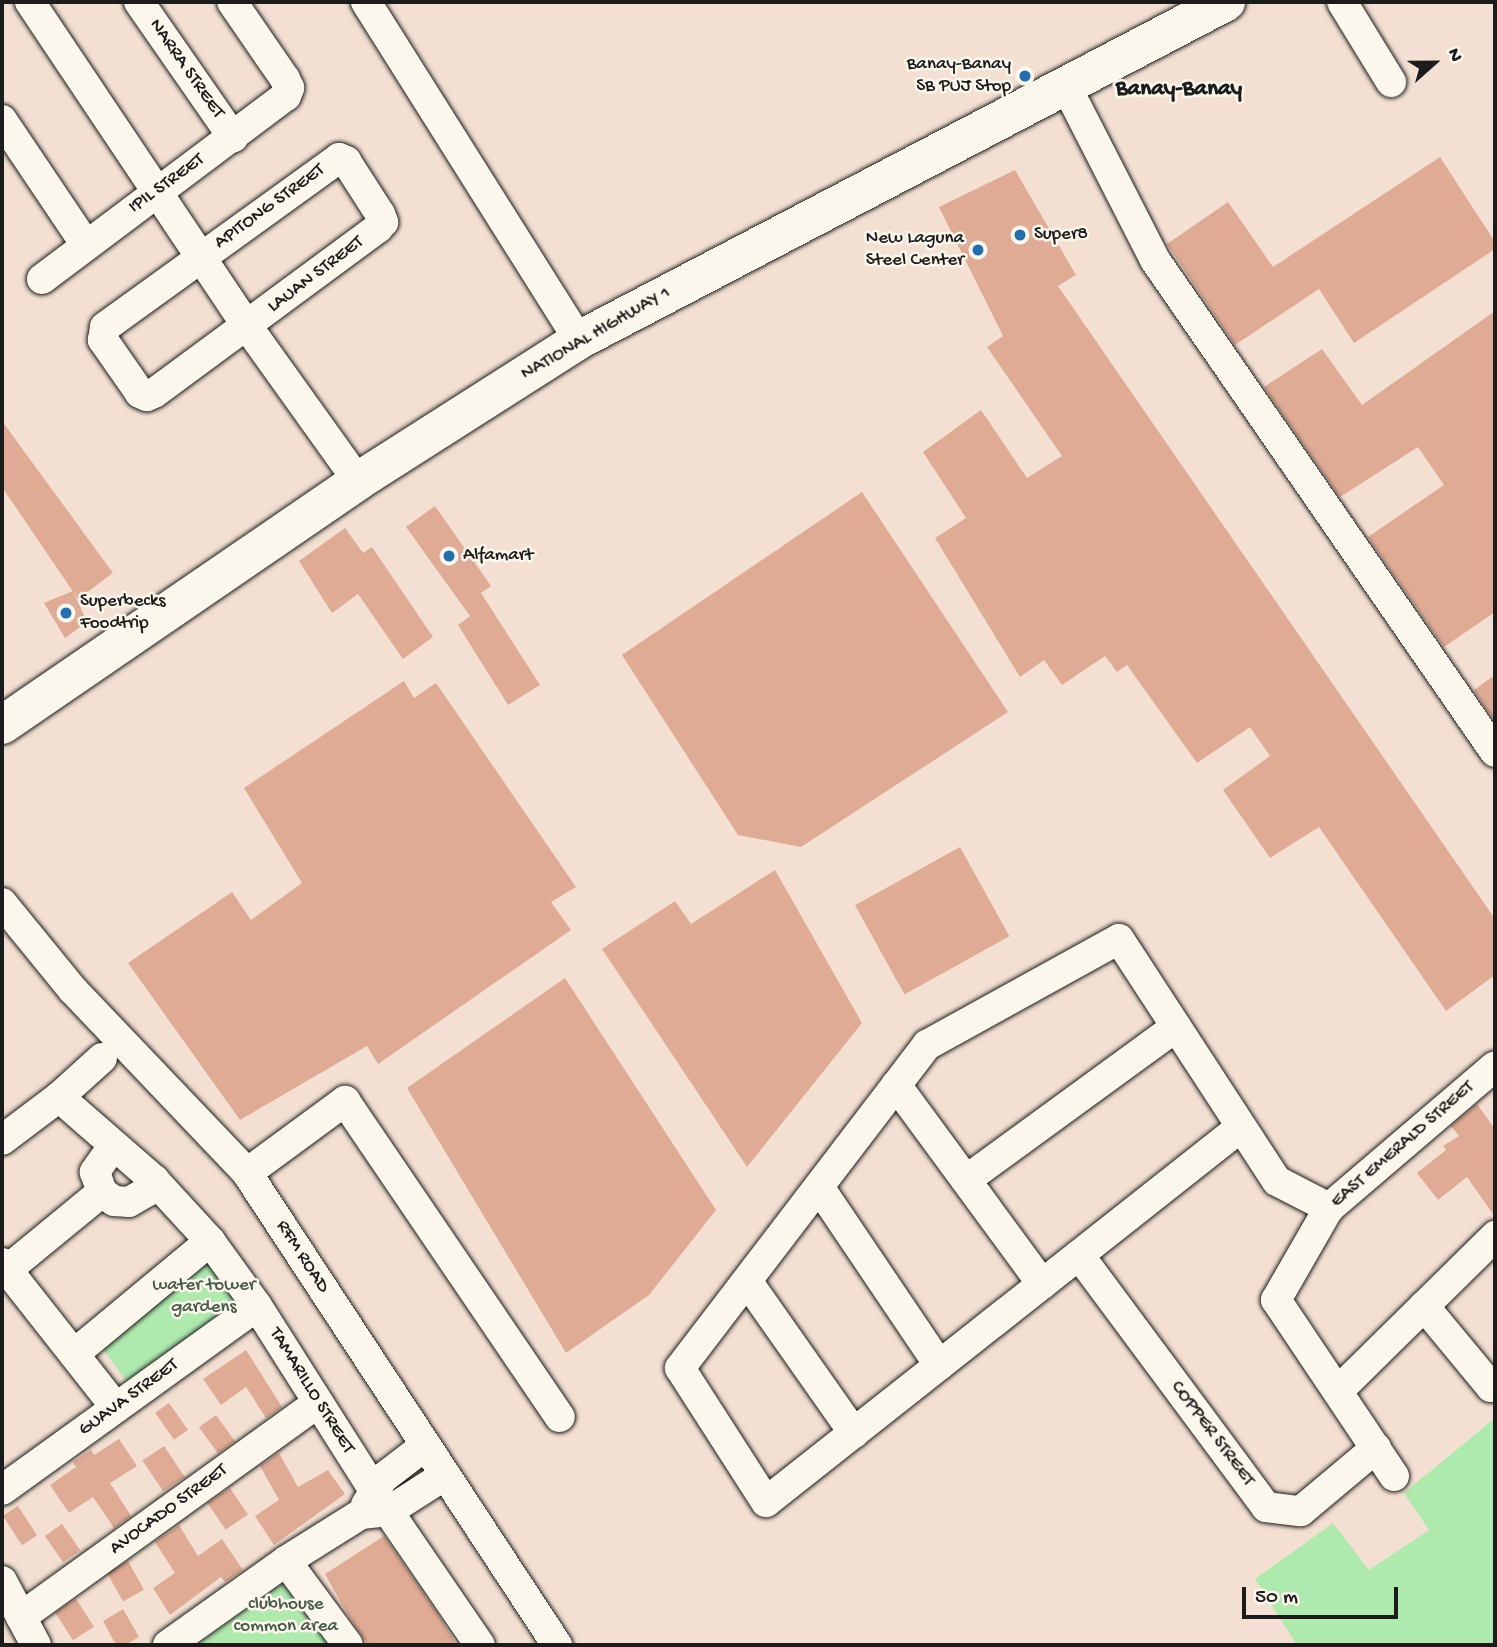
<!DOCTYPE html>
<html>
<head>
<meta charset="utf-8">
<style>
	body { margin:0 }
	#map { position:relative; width:1497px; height:1647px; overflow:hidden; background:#f3e0d2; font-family:"Gochi Hand",sans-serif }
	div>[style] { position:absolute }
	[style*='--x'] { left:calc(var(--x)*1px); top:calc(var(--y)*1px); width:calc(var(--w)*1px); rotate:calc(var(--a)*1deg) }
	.green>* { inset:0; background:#aee9ae; transform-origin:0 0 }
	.building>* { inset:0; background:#e0ab94; transform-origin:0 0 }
	.roads { filter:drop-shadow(0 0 2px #1c1c1c) drop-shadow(0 0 2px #1c1c1c) }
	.minor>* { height:30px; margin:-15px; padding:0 15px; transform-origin:15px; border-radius:15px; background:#fbf7ec }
	.highway>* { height:38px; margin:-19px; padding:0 19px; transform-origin:19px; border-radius:19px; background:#fbf7ec }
	.dots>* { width:19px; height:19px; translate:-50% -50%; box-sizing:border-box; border:4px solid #fbf7ec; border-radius:50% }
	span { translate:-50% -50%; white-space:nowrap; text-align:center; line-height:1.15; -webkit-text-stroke:5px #fbf7ec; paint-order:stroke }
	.poi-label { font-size:19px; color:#1c1c1c }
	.right { translate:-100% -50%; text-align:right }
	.left { translate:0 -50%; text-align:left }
	.street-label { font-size:19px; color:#1c1c1c }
	.park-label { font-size:19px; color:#485a48 }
	.quarter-label { font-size:23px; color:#1c1c1c; font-weight:700 }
	.frame { position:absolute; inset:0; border:4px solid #1c1c1c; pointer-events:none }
	.north { position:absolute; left:1399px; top:28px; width:70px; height:70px; -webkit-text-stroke:5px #fbf7ec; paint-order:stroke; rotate:69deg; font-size:19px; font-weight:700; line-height:28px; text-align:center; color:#1c1c1c }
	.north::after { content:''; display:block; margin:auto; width:24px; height:32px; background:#1c1c1c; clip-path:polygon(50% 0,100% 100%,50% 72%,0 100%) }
	.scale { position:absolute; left:1242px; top:1587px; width:156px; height:32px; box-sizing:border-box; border:4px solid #1c1c1c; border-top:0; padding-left:9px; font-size:21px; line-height:24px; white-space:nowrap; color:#1c1c1c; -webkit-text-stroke:5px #fbf7ec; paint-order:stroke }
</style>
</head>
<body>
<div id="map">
	<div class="green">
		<div style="left:210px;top:1258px;width:56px;height:140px;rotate:54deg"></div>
		<div style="clip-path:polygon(1495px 1418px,1495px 1645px,1297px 1645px,1255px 1579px,1333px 1523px,1369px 1570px,1429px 1530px,1404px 1493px)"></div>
		<div style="clip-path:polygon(293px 1575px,344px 1645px,197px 1645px)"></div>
	</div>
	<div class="building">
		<div style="clip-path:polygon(1440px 157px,1495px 242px,1495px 249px,1354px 343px,1319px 289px,1235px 345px,1167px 244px,1228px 202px,1273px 267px)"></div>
		<div style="clip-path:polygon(1015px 170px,1076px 275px,1058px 286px,1495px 919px,1495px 975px,1446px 1011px,1319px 827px,1270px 858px,1223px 790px,1270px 756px,1250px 727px,1197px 763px,1127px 665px,1117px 672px,1105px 656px,1062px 685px,1044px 660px,1020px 677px,935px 538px,966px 518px,923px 452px,981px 410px,1027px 478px,1062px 456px,987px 347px,1003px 336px,939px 207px)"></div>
		<div style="clip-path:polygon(1495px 311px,1495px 612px,1444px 647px,1368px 537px,1444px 485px,1418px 447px,1340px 497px,1264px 387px,1322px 349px,1362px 405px)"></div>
		<div style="clip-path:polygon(2px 421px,113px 573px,78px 599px,2px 487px)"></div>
		<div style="clip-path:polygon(862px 492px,1008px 712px,801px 847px,738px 835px,622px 655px)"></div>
		<div style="clip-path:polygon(435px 506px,491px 586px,481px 593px,540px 685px,508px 705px,458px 625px,470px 616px,406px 527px)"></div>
		<div style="clip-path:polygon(345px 528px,363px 553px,372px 547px,433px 637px,403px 659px,358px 594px,332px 613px,299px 561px)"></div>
		<div style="clip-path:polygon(73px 591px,87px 622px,65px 638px,44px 603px)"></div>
		<div style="clip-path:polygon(1495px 675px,1495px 722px,1474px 690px)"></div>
		<div style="clip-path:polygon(404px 681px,414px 698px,436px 683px,576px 887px,551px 902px,571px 930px,378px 1064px,367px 1046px,240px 1120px,128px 963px,232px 892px,251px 920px,302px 883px,244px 788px)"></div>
		<div style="left:960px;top:847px;width:102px;height:120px;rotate:61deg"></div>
		<div style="clip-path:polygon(775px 870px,862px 1023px,747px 1167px,602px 949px,675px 901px,691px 924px)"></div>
		<div style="clip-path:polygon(565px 978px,716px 1210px,649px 1295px,566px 1353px,407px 1088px)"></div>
		<div style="clip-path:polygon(1477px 1104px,1495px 1129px,1495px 1217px,1467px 1177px,1438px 1200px,1417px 1173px,1446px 1150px,1443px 1146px,1459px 1136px,1451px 1126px)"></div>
		<div style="clip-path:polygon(246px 1350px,282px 1407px,266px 1418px,246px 1387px,221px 1405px,203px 1379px)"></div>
		<div style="left:169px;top:1403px;width:33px;height:17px;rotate:55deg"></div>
		<div style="left:216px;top:1415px;width:32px;height:21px;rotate:54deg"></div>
		<div style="clip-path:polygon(119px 1439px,137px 1466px,110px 1483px,131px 1516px,114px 1528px,93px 1497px,69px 1513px,50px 1485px,76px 1467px,73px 1462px,91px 1450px,94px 1455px)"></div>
		<div style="left:164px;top:1446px;width:37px;height:26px;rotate:56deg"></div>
		<div style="clip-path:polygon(279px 1453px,298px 1487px,328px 1470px,345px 1494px,274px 1545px,255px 1516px,279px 1500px,260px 1466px)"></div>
		<div style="left:230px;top:1488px;width:32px;height:27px;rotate:56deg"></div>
		<div style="left:18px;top:1506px;width:35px;height:18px;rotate:57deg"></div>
		<div style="left:62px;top:1524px;width:32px;height:21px;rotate:55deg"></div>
		<div style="clip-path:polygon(179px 1525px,198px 1556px,222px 1539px,243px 1570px,225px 1582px,221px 1577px,170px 1615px,153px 1588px,175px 1573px,155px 1542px)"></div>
		<div style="clip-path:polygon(384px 1536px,437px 1613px,457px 1645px,368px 1645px,348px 1615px,325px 1574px)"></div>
		<div style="left:128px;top:1561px;width:33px;height:24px;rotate:61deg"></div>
		<div style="left:76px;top:1599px;width:33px;height:25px;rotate:57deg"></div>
		<div style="clip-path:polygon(123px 1609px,139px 1637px,125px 1645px,116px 1645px,103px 1621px)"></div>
	</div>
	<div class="roads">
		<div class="minor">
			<div style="--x:30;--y:2;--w:390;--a:56.2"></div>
			<div style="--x:247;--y:326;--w:191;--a:54.4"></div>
			<div style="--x:139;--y:2;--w:165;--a:55.2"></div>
			<div style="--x:366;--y:2;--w:400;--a:57.8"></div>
			<div style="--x:1342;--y:2;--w:94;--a:58.5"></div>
			<div style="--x:1065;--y:84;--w:198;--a:62.9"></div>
			<div style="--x:1155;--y:260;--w:598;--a:55.35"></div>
			<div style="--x:2;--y:120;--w:151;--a:56.1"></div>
			<div style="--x:339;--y:158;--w:8;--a:23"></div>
			<div style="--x:346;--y:161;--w:63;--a:57.3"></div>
			<div style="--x:380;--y:214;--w:9;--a:69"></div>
			<div style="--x:383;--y:222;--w:8;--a:130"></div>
			<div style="--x:378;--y:228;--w:278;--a:143.6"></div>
			<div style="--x:154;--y:393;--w:8;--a:157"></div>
			<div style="--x:147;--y:396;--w:8;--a:-157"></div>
			<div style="--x:140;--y:393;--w:65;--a:-124.9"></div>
			<div style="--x:103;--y:340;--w:13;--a:-81"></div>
			<div style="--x:105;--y:327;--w:289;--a:-35.8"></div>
			<div style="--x:42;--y:279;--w:305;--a:-36.9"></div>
			<div style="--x:286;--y:96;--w:9;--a:-69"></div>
			<div style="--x:289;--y:88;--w:10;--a:-114"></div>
			<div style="--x:285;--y:79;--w:93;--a:-124.5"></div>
			<div style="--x:2;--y:903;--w:112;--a:50.8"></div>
			<div style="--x:73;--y:990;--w:253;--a:46.4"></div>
			<div style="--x:247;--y:1173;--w:565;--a:56.7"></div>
			<div style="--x:896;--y:1085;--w:247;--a:53.7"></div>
			<div style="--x:59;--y:1097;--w:126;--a:41.1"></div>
			<div style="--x:154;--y:1180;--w:83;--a:47.4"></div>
			<div style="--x:210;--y:1241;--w:80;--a:54.1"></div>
			<div style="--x:257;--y:1306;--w:217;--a:57.6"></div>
			<div style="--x:373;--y:1489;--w:189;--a:55.6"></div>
			<div style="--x:1241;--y:1127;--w:605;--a:141.71"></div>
			<div style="--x:766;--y:1502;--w:159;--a:-122.7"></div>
			<div style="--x:680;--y:1368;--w:407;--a:-52.6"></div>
			<div style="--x:927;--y:1045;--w:219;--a:-28.9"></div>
			<div style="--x:1119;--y:939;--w:289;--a:56.9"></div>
			<div style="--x:1277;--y:1181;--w:59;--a:27.4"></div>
			<div style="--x:2;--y:1140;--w:71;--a:-37"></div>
			<div style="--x:59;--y:1097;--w:58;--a:-42.2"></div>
			<div style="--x:113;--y:1146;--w:32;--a:125"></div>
			<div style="--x:95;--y:1172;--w:21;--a:71"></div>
			<div style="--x:102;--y:1192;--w:15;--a:37"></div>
			<div style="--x:114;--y:1201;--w:15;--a:4"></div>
			<div style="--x:129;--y:1202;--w:22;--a:-30"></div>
			<div style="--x:148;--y:1191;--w:13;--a:-61"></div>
			<div style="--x:247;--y:1173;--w:122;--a:-36.3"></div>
			<div style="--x:345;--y:1101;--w:382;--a:55.8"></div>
			<div style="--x:966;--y:1180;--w:260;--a:-36.1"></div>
			<div style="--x:819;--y:1187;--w:215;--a:56"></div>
			<div style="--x:1079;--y:1255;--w:314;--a:53.4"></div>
			<div style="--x:1266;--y:1507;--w:35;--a:7"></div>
			<div style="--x:1301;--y:1511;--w:98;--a:-40"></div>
			<div style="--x:2;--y:1263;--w:184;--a:51.8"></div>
			<div style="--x:7;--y:1270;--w:123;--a:-39.4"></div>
			<div style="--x:747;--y:1281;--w:186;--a:54.9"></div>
			<div style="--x:1424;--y:1306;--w:105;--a:50.4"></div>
			<div style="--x:1491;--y:1387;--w:6;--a:-45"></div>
			<div style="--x:74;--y:1354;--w:177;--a:-39.7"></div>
			<div style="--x:1338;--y:1391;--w:221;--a:-44.6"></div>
			<div style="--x:1394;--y:1476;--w:212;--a:-123.8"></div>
			<div style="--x:1276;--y:1300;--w:106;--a:-60.1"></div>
			<div style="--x:1329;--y:1208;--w:218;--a:-40.5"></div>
			<div style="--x:2;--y:1490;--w:314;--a:-35.8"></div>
			<div style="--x:366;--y:1505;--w:32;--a:-58"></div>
			<div style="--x:383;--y:1478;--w:54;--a:-37.5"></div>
			<div style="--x:286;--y:1561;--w:104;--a:53.6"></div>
			<div style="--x:2;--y:1581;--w:72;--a:62"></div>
			<div style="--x:21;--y:1617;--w:366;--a:-35.8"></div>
			<div style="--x:168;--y:1645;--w:145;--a:-35.4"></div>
			<div style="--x:286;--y:1561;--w:89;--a:-32.1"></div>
			<div style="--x:361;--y:1514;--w:28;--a:-6"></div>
			<div style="--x:389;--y:1511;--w:67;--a:-32.7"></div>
		</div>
		<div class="highway">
			<div style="--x:2;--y:725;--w:432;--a:-34.4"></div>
			<div style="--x:358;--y:481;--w:262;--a:-32.5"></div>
			<div style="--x:579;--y:340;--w:730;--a:-27.58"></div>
		</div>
	</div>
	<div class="dots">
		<div style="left:1025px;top:76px;background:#1f6fb2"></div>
		<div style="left:1020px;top:235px;background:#1f6fb2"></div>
		<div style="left:978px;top:250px;background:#1f6fb2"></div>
		<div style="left:449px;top:556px;background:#1f6fb2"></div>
		<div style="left:66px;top:613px;background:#1f6fb2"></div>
	</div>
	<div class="poi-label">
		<span class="right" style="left:1011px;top:76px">Banay-Banay<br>SB PUJ Stop</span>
		<span class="left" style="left:1034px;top:235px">Super8</span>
		<span class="right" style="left:964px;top:250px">New Laguna<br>Steel Center</span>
		<span class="left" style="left:463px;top:556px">Alfamart</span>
		<span class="left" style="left:80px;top:613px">Superbecks<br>Foodtrip</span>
	</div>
	<div class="street-label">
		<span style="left:186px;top:69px;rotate:55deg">NARRA STREET</span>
		<span style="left:167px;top:184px;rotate:-36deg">IPIL STREET</span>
		<span style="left:270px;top:207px;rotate:-36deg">APITONG STREET</span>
		<span style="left:316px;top:275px;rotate:-37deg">LAUAN STREET</span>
		<span style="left:596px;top:334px;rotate:-30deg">NATIONAL HIGHWAY 1</span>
		<span style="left:1403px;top:1145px;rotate:-41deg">EAST EMERALD STREET</span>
		<span style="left:302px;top:1257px;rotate:57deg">RFM ROAD</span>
		<span style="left:311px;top:1391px;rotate:58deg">TAMARILLO STREET</span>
		<span style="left:129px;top:1398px;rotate:-36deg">GUAVA STREET</span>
		<span style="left:1212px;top:1434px;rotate:53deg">COPPER STREET</span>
		<span style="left:169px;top:1510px;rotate:-36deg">AVOCADO STREET</span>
	</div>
	<div class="park-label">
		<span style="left:204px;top:1297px">water tower<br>gardens</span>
		<span style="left:286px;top:1616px">clubhouse<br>common area</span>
	</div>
	<div class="quarter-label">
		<span style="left:1179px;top:90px">Banay-Banay</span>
	</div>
	<div class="frame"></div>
	<div class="north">N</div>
	<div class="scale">50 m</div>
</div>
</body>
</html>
